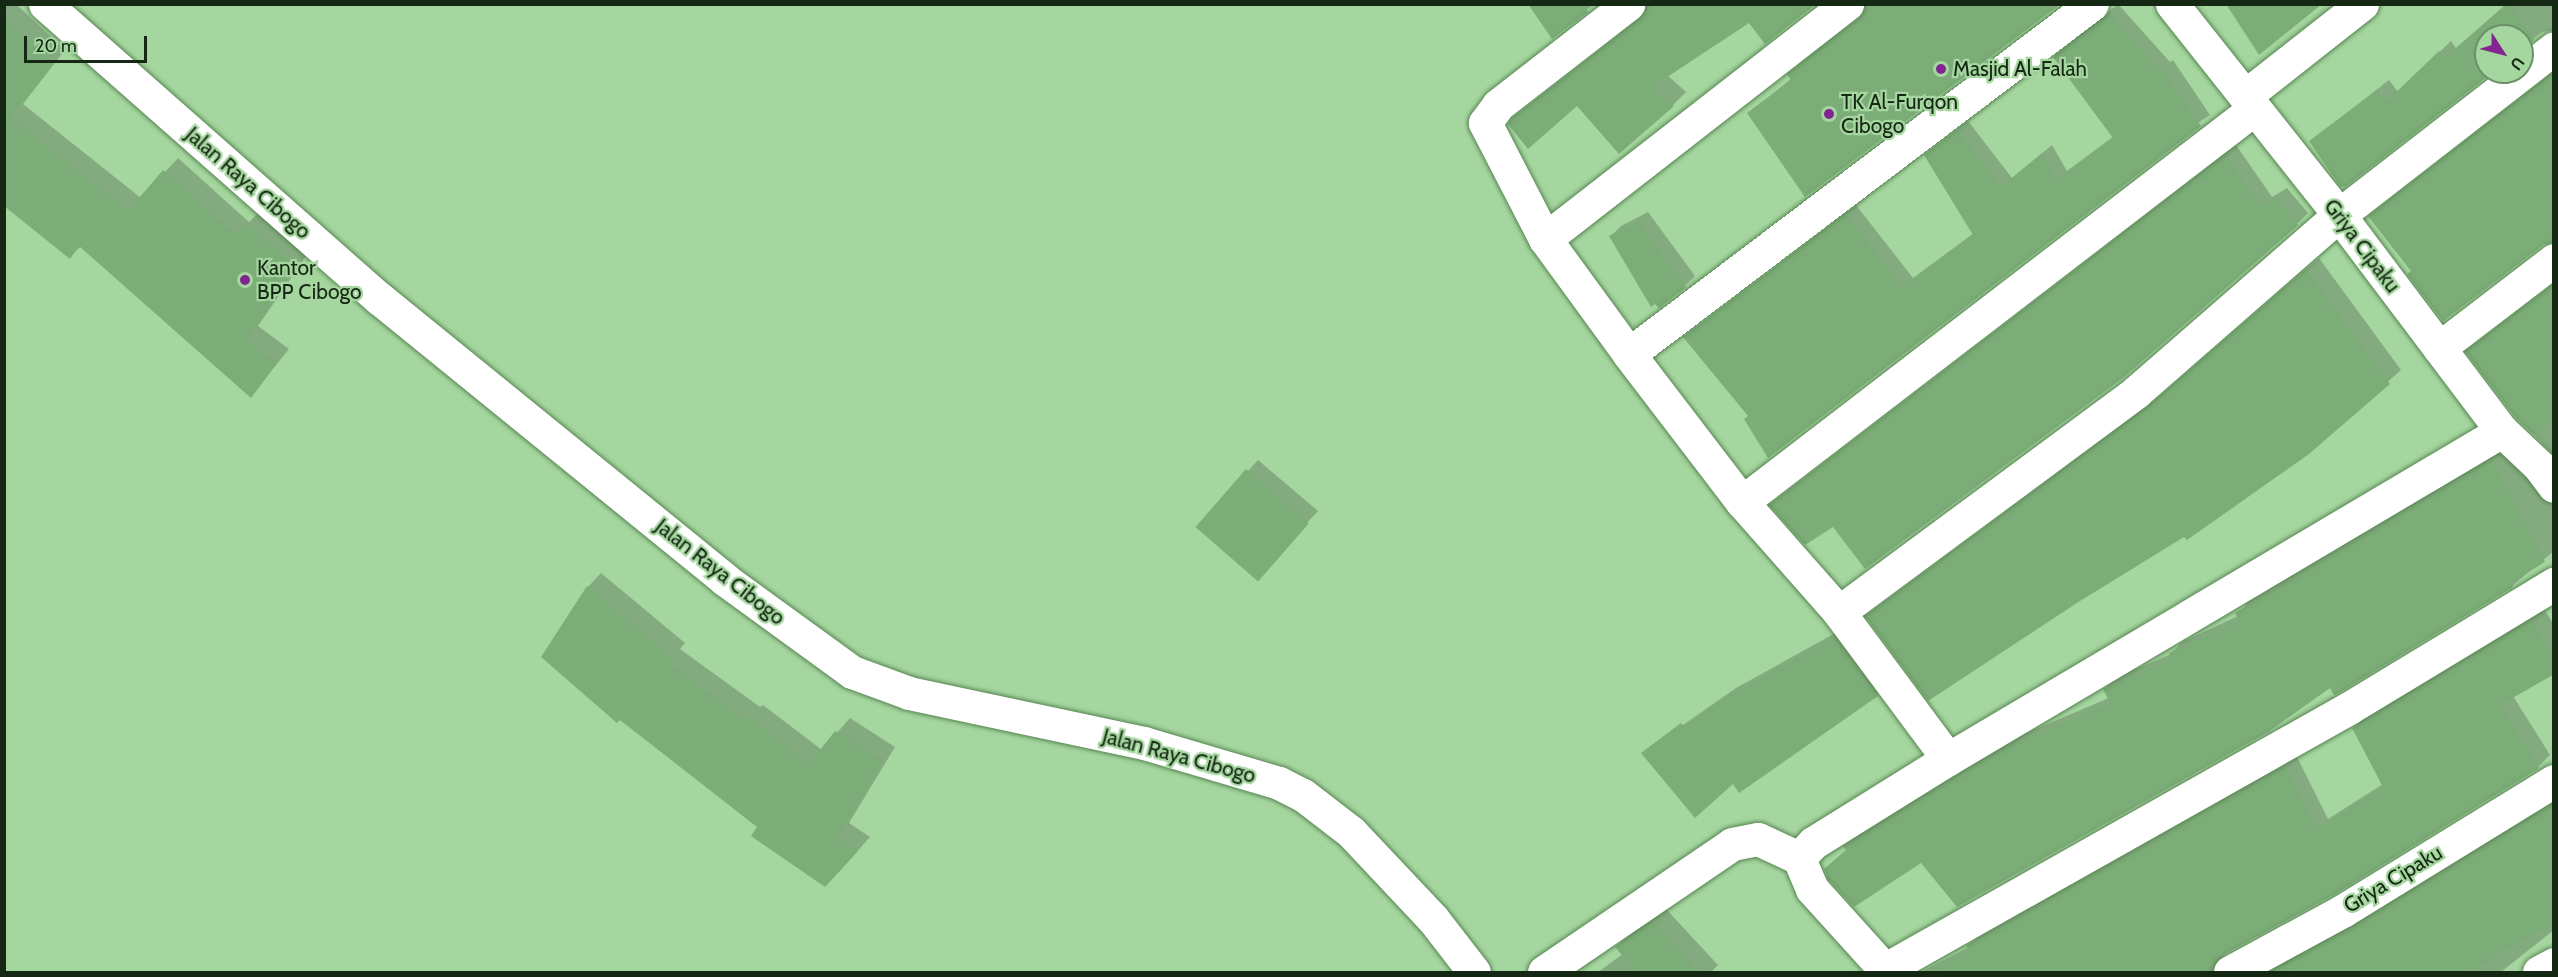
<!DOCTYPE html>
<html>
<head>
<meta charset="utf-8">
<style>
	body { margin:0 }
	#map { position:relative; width:2558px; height:977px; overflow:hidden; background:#a5d69f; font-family:Cabin,sans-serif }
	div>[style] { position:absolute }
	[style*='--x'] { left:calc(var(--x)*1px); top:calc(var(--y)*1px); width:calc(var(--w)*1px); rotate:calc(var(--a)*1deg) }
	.shadow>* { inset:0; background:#0003 }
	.building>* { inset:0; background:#7cac77; transform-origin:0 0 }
	.roads { filter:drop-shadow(0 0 2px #578552) drop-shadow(0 0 2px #578552) }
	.minor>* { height:33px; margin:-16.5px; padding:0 16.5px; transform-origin:16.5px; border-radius:16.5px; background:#fff }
	.dots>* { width:16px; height:16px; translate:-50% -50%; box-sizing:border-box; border:3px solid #a5d69f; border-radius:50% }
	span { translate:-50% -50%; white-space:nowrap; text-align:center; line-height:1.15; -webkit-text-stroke:4.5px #a5d69f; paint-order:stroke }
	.poi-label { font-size:21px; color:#152813 }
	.left { translate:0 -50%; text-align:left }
	.street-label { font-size:21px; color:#152813 }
	.frame { position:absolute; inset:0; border:6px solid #152813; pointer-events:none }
	.north { position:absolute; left:2474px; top:24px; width:60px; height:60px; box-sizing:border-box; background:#a5d69f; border:2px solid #6b9067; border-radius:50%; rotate:126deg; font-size:16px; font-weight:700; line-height:24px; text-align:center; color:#152813 }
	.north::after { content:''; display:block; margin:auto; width:21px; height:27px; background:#822590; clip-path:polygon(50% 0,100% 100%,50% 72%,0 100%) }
	.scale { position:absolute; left:24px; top:36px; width:123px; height:27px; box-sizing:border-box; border:3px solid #152813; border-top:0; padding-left:8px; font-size:18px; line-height:21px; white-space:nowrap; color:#152813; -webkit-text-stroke:4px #a5d69f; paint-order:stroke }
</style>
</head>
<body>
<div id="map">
	<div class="shadow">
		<div style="clip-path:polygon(4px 4px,16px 4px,65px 50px,23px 104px,141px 198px,178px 158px,249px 222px,259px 212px,309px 252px,258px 326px,289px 349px,251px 396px,81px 246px,70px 257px,4px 204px)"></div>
		<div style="clip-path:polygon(1530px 4px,1594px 4px,1553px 37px)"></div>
		<div style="clip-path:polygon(2058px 4px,1749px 113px,1792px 78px,1789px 74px,1803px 61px,1862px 15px)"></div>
		<div style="clip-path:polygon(2118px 4px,2170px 62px,2173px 60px,2210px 115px,1750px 415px,1685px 337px,1856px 205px,1913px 278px,1974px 233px,1926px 155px,1968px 121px,2012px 178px,2052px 145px,2067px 171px,2114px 136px,2055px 57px)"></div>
		<div style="clip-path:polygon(2506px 4px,2554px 4px,2554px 30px,2542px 32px,2522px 47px,2522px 36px,2486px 36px,2486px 72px,2490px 72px,2311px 141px,2389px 80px,2398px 92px,2451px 41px,2456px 48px)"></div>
		<div style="clip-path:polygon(1646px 13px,1749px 21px,1667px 75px,1686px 92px,1673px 105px,1577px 104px,1523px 110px)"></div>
		<div style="clip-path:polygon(2554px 71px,2554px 242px,2413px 271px,2370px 216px)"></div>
		<div style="clip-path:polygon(2236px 145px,2272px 197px,2287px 188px,2308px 213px,2297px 224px,1833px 525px,1771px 505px)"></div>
		<div style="clip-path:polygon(1648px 212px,1695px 276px,1685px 286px,1611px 236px,1621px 226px)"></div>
		<div style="clip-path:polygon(2319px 258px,2401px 370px,2308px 453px,2185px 535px,1867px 616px,2161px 395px)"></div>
		<div style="clip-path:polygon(2554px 283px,2554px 456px,2517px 417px,2467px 352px)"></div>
		<div style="clip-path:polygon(2512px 444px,2554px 488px,2554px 551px,2512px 586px,2331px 686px,1921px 861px,1847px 850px,1845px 846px,1857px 835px,2019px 736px,2109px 698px,2104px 690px,2116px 678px,2171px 654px,2182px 642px,2238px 616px,2248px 602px)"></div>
		<div style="clip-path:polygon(1258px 460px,1318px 511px,1265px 568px,1197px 527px)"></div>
		<div style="clip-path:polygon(601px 573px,685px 643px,680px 649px,760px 707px,763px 705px,822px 750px,850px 718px,895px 747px,849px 823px,870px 837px,839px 872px,759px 827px,588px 587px)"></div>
		<div style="clip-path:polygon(2544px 609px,2554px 625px,2554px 673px,2513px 696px,2550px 755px,2538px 767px,2227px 951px,2222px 958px,2229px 972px,1921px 972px,1969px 947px,1980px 934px,2296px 755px,2328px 819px,2383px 784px,2353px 728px,2365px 717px)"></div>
		<div style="clip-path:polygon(1848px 626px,1889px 682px,1877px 695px,1643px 753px,1736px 688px)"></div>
		<div style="clip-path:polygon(2554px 800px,2554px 930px,2501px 972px,2261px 972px)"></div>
		<div style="clip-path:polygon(1666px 909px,1718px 965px,1711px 972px,1598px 972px,1623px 954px,1617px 947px,1630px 933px)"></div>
	</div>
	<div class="building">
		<div style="clip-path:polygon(1528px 4px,1582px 4px,1588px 12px,1552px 39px)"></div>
		<div style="clip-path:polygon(1646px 4px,1816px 4px,1765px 44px,1749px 23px,1652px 87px,1674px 106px,1619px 154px,1577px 106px,1528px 149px,1508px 124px,1512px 118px,1640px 19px)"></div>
		<div style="clip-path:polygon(1865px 4px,2060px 4px,1805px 197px,1747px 113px,1791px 80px,1787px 74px,1859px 19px)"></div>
		<div style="clip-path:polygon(2226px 4px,2322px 4px,2259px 55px)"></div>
		<div style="clip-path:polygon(2509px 4px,2534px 40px,2522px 49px,2522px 36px,2486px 36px,2486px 72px,2493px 72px,2345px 187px,2340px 186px,2309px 141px,2377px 90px,2386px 102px,2439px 51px,2444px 58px)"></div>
		<div style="clip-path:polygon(2109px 12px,2159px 71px,2162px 69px,2201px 126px,1768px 458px,1744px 419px,1748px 416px,1683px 337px,1846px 214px,1902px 287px,1973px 235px,1924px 155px,1957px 130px,2001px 187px,2041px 154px,2056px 180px,2113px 138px,2053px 57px)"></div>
		<div style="clip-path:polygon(4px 20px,53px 64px,11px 118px,128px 211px,163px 170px,236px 235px,245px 224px,296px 266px,246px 340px,277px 363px,251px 398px,79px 246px,70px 259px,4px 206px)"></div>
		<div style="clip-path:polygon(2553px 72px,2553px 242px,2543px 245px,2443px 321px,2407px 274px,2411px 271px,2368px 216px)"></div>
		<div style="clip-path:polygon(2225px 155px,2261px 207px,2276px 198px,2298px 225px,2124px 377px,1865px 569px,1833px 527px,1805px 545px,1769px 505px)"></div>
		<div style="clip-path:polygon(1638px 221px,1686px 287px,1659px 308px,1655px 304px,1651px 307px,1609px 236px)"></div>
		<div style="clip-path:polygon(2306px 269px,2390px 384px,2309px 454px,2187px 540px,2184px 537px,2080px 601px,1928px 701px,1865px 616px,2147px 407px)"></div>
		<div style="clip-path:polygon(2553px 284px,2553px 418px,2533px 434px,2516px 418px,2465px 351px)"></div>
		<div style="clip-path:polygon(2493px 459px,2545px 562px,2511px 583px,2513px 587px,2340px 692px,2334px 695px,2330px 688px,2268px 732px,1957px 907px,1921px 863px,1854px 907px,1828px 879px,1824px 869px,1846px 850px,1843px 846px,2006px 747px,2110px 703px,2103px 689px,2172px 659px,2169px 653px,2239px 621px,2235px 613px)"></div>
		<div style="left:1246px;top:469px;width:83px;height:77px;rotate:41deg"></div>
		<div style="clip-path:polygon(587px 586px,673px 658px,668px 663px,746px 720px,749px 717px,809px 764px,835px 731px,883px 761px,837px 837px,858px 851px,825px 887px,751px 836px,757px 827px,620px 720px,617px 723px,541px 657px)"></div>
		<div style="clip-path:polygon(2532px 619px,2553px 657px,2553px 675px,2500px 705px,2539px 768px,2335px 894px,2221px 956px,2211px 972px,1929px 972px,1970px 951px,1966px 946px,1975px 940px,2285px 766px,2316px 829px,2383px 787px,2352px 728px)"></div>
		<div style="clip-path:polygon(1835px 638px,1878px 696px,1739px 793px,1733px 784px,1695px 818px,1641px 753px,1681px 723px,1684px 727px,1721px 700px)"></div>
		<div style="clip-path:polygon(2553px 803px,2553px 923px,2468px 972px,2268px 972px,2354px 926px)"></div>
		<div style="clip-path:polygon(1652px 921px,1699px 972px,1637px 972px,1615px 947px)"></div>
	</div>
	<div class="roads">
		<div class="minor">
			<div style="--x:45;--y:4;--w:446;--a:41.4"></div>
			<div style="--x:380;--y:299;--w:444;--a:39.1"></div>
			<div style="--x:724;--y:579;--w:158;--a:36"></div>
			<div style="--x:852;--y:672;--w:61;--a:20.2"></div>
			<div style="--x:909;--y:693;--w:240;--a:12"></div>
			<div style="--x:1144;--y:743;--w:141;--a:16.5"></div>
			<div style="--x:1279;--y:783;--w:27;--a:27"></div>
			<div style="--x:1303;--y:795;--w:61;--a:37.6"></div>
			<div style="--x:1351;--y:832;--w:120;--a:46.7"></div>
			<div style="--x:1433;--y:919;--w:67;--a:52.3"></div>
			<div style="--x:2172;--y:4;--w:269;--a:51.6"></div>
			<div style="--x:2339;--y:215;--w:271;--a:53"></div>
			<div style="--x:2502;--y:431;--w:51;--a:43.4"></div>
			<div style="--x:2539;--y:466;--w:25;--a:53"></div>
			<div style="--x:2245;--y:96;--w:149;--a:-38.2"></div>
			<div style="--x:1545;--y:239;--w:131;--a:-117.3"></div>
			<div style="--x:1485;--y:123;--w:22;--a:-54"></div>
			<div style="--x:1498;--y:105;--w:165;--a:-37.8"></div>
			<div style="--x:2439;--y:348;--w:145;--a:-37.4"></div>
			<div style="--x:1629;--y:354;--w:142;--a:-126.1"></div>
			<div style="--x:1545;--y:239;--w:383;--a:-37.9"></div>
			<div style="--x:1742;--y:502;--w:645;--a:-37.51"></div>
			<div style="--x:1839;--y:612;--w:370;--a:-36.5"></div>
			<div style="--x:2136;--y:392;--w:269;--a:-41.1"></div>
			<div style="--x:2339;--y:215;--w:272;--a:-37.8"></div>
			<div style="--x:1948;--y:759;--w:183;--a:-126.6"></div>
			<div style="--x:1839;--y:612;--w:147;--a:-131.4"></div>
			<div style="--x:1742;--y:502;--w:186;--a:-127.4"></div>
			<div style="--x:1629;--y:354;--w:580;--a:-37.09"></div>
			<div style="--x:1884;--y:970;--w:534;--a:-29.4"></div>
			<div style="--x:2349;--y:708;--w:240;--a:-31.2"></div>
			<div style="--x:1544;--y:972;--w:227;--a:-34.2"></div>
			<div style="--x:1732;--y:844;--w:26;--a:-11"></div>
			<div style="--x:1758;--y:839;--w:45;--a:24.9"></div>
			<div style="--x:1887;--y:972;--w:112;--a:-132.1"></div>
			<div style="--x:1812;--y:889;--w:34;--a:-113"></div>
			<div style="--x:1799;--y:858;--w:21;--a:-47"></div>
			<div style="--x:1813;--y:843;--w:159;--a:-31.9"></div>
			<div style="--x:1948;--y:759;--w:644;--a:-30.63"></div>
			<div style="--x:2230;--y:972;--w:130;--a:-28.5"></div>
			<div style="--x:2344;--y:910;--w:246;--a:-31.6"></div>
			<div style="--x:2539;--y:972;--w:17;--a:-28"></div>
		</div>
	</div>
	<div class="dots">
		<div style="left:1941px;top:69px;background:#822590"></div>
		<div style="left:1829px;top:114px;background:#822590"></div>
		<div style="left:245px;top:280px;background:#822590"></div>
	</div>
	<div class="poi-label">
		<span class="left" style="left:1953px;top:69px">Masjid Al-Falah</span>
		<span class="left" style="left:1841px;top:114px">TK Al-Furqon<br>Cibogo</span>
		<span class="left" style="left:257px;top:280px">Kantor<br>BPP Cibogo</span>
	</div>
	<div class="street-label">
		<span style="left:248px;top:183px;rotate:41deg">Jalan Raya Cibogo</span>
		<span style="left:2362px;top:246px;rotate:53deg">Griya Cipaku</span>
		<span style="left:720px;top:572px;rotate:38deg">Jalan Raya Cibogo</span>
		<span style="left:1179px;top:756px;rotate:15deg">Jalan Raya Cibogo</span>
		<span style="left:2393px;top:879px;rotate:-31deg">Griya Cipaku</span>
	</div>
	<div class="frame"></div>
	<div class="north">U</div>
	<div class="scale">20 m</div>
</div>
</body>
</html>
